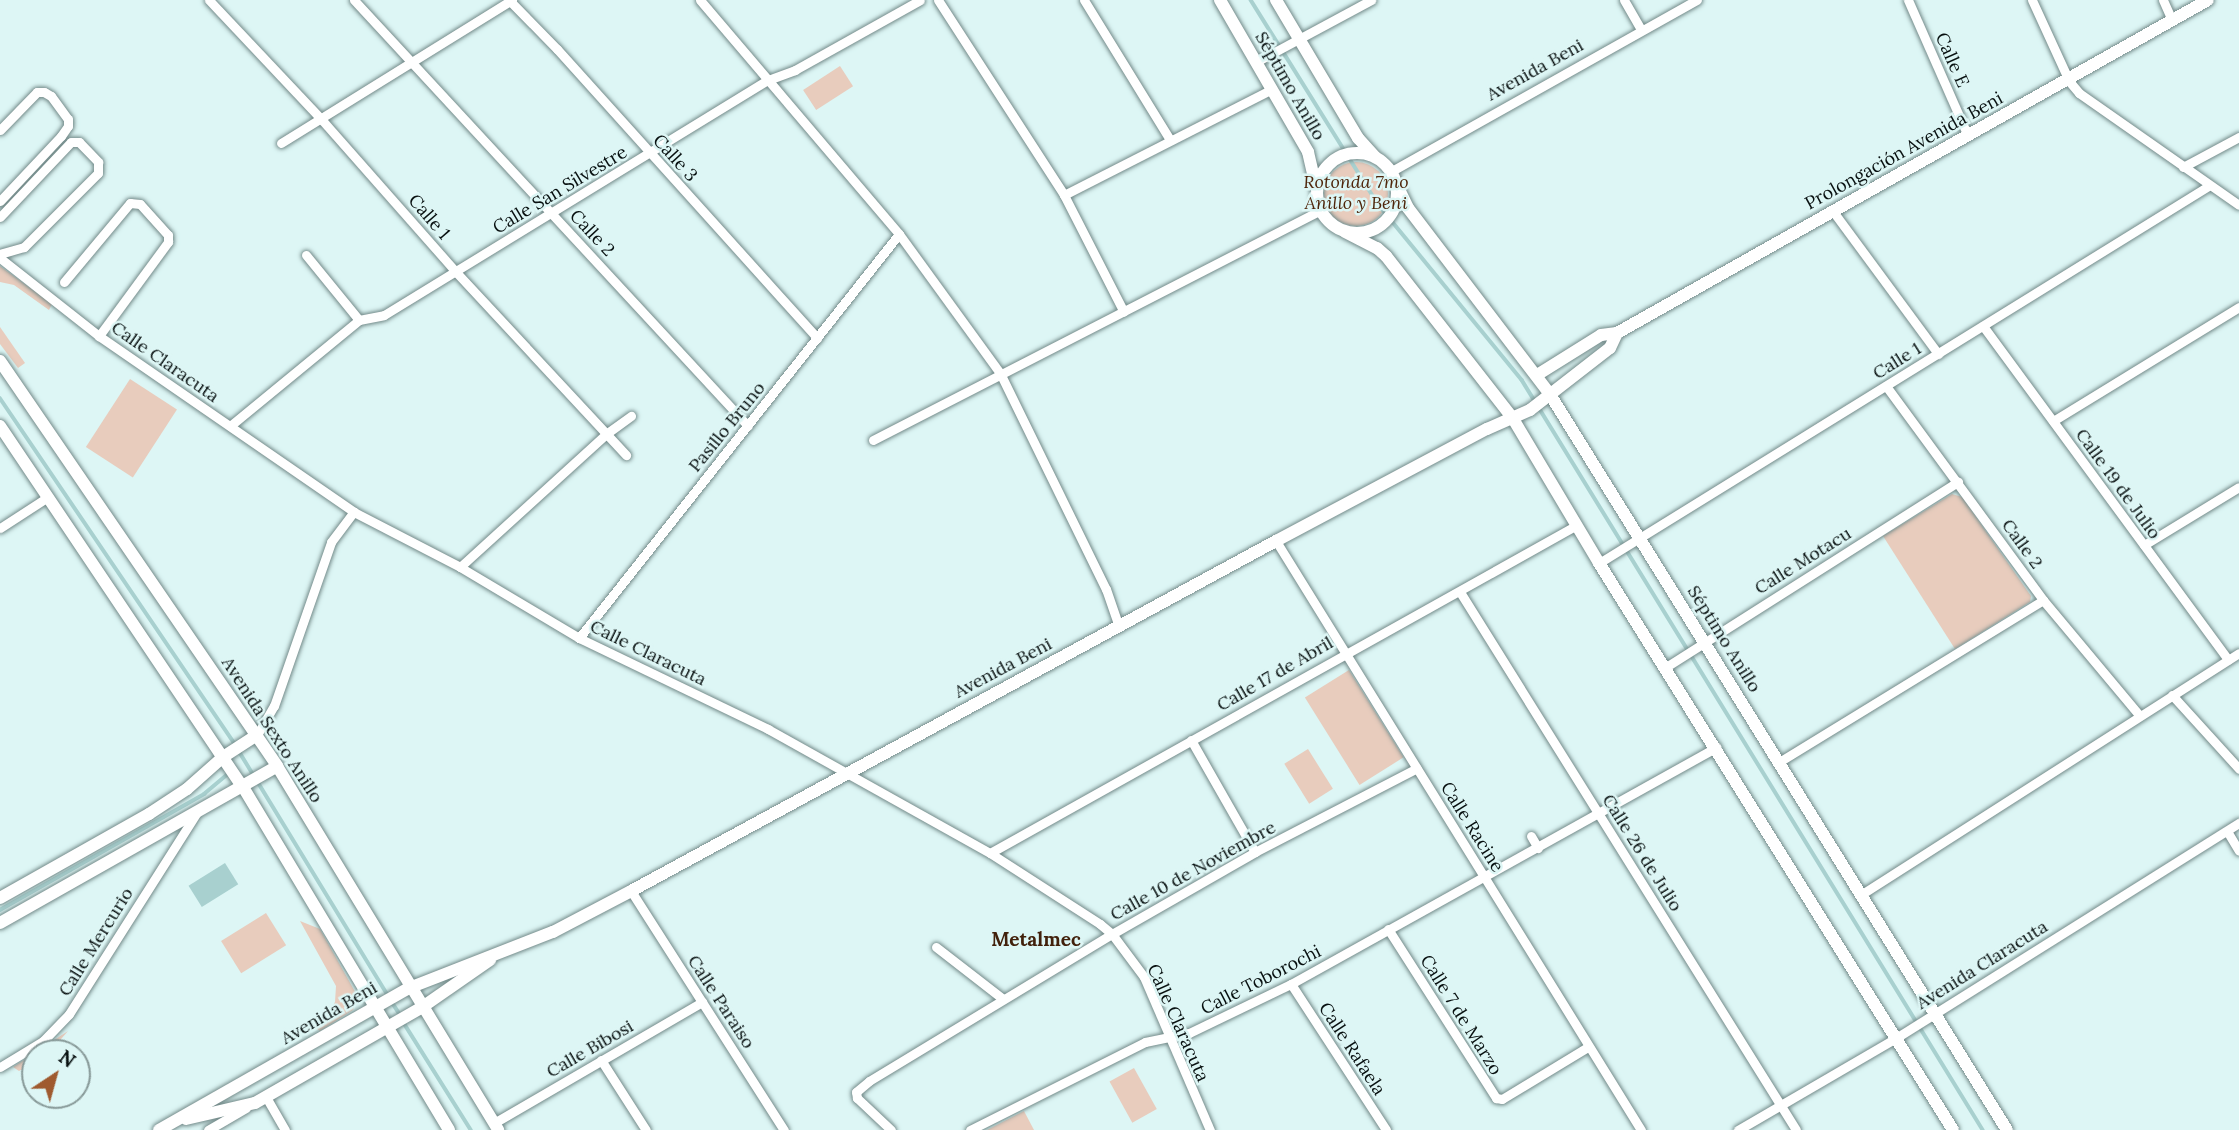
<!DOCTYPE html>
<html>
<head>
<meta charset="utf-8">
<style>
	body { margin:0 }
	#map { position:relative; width:2239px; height:1130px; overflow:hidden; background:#ddf6f5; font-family:Lora,serif }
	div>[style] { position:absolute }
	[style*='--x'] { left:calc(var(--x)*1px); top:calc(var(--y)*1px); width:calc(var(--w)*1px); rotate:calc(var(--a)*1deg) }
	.green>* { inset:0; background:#e8ccbd; transform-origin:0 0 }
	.round { border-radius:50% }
	.water>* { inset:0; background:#a8d0cf; transform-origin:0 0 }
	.stream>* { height:3.5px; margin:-1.75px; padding:0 1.75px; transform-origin:1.75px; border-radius:1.75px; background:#a8d0cf }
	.roads { filter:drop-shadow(0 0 2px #738a89) drop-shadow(0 0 2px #738a89) }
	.street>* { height:9px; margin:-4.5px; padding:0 4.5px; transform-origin:4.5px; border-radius:4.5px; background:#fff }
	.secondary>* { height:12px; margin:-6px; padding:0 6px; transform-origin:6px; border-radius:6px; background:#fff }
	.secondary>.ring { margin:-6px; padding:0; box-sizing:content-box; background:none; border:12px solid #fff; border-radius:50% }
	span { translate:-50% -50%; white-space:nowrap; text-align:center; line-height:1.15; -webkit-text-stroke:5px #ddf6f5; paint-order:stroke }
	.street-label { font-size:18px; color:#081010 }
	.park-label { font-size:18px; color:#4e250a; font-style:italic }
	.neighbourhood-label { font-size:19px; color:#41200b; font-weight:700 }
	.north { position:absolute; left:21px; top:1039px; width:70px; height:70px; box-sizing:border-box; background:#ddf6f5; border:2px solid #889a99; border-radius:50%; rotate:36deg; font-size:19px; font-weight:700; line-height:28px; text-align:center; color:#081010 }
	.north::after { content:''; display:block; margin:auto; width:24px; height:32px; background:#9f5a2f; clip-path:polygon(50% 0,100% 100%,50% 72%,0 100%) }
</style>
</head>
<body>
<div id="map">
	<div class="green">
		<div style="left:840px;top:66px;width:24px;height:44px;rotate:57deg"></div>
		<div class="round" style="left:1324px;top:162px;width:64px;height:64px"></div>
		<div style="clip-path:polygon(0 266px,52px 304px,49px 310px,14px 285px,0 282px)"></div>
		<div style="clip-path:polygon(0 327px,25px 363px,18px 368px,0 344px)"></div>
		<div style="left:130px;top:379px;width:56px;height:81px;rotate:33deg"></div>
		<div style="clip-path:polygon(1952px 494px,1962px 497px,2031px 596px,2030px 602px,1955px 649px,1883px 536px)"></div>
		<div style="left:1349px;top:670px;width:103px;height:52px;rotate:58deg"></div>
		<div style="left:1308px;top:749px;width:47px;height:28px;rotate:58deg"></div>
		<div style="left:266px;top:913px;width:38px;height:53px;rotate:58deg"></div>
		<div style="clip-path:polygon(300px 921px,320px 929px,358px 997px,353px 1010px,320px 1031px,312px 1026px,330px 1011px,335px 1002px,336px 986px)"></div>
		<div style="clip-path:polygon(68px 1031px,49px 1053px,35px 1053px,35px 1062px,19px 1071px,13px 1067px)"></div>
		<div style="left:1134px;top:1068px;width:47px;height:28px;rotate:61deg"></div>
		<div style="clip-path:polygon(1024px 1111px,1034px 1130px,987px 1130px)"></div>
	</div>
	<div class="water">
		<div style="left:225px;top:863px;width:25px;height:43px;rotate:58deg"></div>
	</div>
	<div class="stream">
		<div style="--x:1251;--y:0;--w:240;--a:58.1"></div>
		<div style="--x:1378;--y:204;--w:227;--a:50.7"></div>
		<div style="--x:1522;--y:380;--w:880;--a:58.42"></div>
		<div style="--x:0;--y:398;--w:418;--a:55.8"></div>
		<div style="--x:239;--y:751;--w:286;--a:58.6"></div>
		<div style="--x:0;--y:910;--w:235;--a:-29.6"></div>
		<div style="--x:204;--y:794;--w:31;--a:-40"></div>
		<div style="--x:392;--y:1002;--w:17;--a:57"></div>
		<div style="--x:404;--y:1023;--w:126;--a:57.9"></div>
	</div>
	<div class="roads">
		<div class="street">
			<div style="--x:209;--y:0;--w:165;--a:46.7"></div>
			<div style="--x:322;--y:120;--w:203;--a:48.6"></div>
			<div style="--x:456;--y:272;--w:250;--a:47.1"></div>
			<div style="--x:354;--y:0;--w:580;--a:47.23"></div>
			<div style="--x:509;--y:0;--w:69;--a:45.6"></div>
			<div style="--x:557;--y:49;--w:389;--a:48"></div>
			<div style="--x:700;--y:0;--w:307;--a:49.6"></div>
			<div style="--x:899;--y:234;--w:172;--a:54"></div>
			<div style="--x:1000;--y:373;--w:241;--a:63.9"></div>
			<div style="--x:1106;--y:589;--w:39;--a:71"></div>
			<div style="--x:938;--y:0;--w:232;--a:57.1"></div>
			<div style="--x:1064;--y:195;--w:131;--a:62.9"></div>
			<div style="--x:1084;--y:0;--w:164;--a:58.4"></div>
			<div style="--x:1624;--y:0;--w:34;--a:60"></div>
			<div style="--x:1908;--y:0;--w:146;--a:66.2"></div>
			<div style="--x:2032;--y:0;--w:89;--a:65.4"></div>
			<div style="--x:2069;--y:81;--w:16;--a:50"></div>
			<div style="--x:2079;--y:93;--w:195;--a:35"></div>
			<div style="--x:2163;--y:0;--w:22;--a:66"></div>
			<div style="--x:1256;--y:62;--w:131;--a:-28.3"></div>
			<div style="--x:0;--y:130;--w:53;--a:-45.8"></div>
			<div style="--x:37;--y:92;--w:7;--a:0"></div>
			<div style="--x:44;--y:92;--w:8;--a:30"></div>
			<div style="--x:51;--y:96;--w:29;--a:54"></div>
			<div style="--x:68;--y:119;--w:7;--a:90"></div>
			<div style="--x:68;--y:126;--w:12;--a:125"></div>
			<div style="--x:61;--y:136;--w:89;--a:133.2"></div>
			<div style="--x:281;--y:143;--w:272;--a:-31.8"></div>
			<div style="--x:2183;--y:167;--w:64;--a:-28.2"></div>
			<div style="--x:1390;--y:172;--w:352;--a:-29.3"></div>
			<div style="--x:1064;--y:195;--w:233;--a:-27"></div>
			<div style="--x:1832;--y:210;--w:179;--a:53.6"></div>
			<div style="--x:0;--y:217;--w:103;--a:-46.6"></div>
			<div style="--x:71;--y:142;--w:8;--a:0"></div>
			<div style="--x:79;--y:142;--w:28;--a:46"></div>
			<div style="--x:98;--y:162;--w:11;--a:90"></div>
			<div style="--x:98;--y:173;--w:105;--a:135"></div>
			<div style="--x:24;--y:247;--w:25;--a:164"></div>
			<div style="--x:306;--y:255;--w:84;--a:50.8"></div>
			<div style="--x:0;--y:258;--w:126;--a:38.2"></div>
			<div style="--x:99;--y:336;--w:310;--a:34.6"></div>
			<div style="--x:354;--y:512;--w:119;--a:27.4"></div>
			<div style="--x:460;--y:567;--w:139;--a:30.8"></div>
			<div style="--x:579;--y:638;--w:210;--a:25.7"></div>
			<div style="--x:768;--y:729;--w:254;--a:29.2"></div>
			<div style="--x:990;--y:853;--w:131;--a:32.8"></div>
			<div style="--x:1100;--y:924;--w:16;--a:40"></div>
			<div style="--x:1112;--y:934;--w:54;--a:53.3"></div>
			<div style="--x:1144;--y:977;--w:167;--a:66.7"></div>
			<div style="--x:64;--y:282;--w:103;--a:-50.1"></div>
			<div style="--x:130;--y:203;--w:10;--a:6"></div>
			<div style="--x:140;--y:204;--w:42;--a:47.9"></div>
			<div style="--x:168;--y:235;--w:7;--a:90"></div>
			<div style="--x:168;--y:242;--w:117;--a:126.3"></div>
			<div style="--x:1983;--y:326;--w:414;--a:53.7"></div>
			<div style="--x:1886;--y:386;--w:265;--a:53.7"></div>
			<div style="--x:2043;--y:600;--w:150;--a:50.1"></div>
			<div style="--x:2053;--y:421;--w:218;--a:-31.5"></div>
			<div style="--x:230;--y:426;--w:167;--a:-39.4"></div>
			<div style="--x:359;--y:320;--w:25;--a:-11"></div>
			<div style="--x:384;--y:315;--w:450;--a:-31.5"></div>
			<div style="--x:768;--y:80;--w:29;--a:-20"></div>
			<div style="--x:795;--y:70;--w:143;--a:-29.2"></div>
			<div style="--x:873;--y:440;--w:504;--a:-27.18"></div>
			<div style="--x:0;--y:528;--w:57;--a:-32.9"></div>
			<div style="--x:1276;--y:541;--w:693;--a:58.21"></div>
			<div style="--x:2144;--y:545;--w:111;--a:-31.4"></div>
			<div style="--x:1599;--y:563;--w:718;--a:-31.74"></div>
			<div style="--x:460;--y:567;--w:197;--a:-42.3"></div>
			<div style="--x:606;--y:434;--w:31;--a:-36"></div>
			<div style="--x:1460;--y:592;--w:634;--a:58.01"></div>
			<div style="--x:579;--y:638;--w:515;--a:-51.62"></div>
			<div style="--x:1666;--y:667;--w:346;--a:-32.4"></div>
			<div style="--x:2172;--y:695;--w:100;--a:47.8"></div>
			<div style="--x:257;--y:735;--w:34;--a:-60"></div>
			<div style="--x:274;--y:706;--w:174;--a:-70.8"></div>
			<div style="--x:331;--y:542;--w:38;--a:-53"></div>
			<div style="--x:1191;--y:740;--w:129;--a:60.3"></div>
			<div style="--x:1779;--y:762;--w:310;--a:-31.5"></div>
			<div style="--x:2227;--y:831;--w:23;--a:59"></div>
			<div style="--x:1531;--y:836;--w:14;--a:60"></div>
			<div style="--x:990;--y:853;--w:672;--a:-29.2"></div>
			<div style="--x:631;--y:891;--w:284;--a:57.4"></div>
			<div style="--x:1862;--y:894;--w:447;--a:-32.6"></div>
			<div style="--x:1388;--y:929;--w:201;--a:57.4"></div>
			<div style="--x:1496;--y:1098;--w:6;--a:9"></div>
			<div style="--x:1502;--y:1099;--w:100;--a:-31.2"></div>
			<div style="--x:936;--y:947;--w:85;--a:37.8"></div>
			<div style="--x:1291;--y:984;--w:174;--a:56.9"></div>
			<div style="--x:601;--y:1060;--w:83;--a:57.3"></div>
			<div style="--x:0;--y:1067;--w:50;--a:-31.2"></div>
			<div style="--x:43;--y:1041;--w:37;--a:-46"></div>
			<div style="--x:69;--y:1014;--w:239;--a:-57.6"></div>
			<div style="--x:266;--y:1097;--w:38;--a:60"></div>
			<div style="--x:494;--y:1123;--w:241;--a:-30.2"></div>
			<div style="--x:208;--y:1130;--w:44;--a:-30.1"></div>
			<div style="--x:891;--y:1130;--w:47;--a:-136.7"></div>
			<div style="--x:857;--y:1098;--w:6;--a:-99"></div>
			<div style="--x:856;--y:1092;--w:17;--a:-40"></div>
			<div style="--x:869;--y:1081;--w:284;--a:-31.2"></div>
			<div style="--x:1112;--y:934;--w:165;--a:-29.8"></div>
			<div style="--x:1255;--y:852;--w:182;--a:-27.4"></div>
			<div style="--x:970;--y:1130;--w:196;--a:-26.7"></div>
			<div style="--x:1145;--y:1042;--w:45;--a:-11.6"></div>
			<div style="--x:1189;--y:1033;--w:113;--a:-25.7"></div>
			<div style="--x:1291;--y:984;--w:487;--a:-29.1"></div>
			<div style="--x:1738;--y:1130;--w:183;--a:-30.2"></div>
			<div style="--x:1896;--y:1038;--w:405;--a:-32.1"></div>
		</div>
		<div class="secondary">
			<div style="--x:1220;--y:0;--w:176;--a:59.9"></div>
			<div style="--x:1308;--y:152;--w:36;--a:77"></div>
			<div style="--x:1276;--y:0;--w:161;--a:59.3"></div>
			<div style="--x:1358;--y:138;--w:25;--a:48"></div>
			<div class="ring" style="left:1317px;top:153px;width:68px;height:68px"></div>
			<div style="--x:1394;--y:179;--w:32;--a:64"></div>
			<div style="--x:1408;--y:208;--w:236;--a:52.7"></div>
			<div style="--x:1551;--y:396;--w:864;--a:58.15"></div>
			<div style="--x:1345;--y:232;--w:36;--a:27"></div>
			<div style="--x:1377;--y:248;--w:12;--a:42"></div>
			<div style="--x:1386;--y:256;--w:204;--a:52"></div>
			<div style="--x:1512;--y:417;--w:170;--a:59.2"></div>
			<div style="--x:1599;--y:563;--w:668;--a:58.02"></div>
			<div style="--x:0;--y:361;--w:491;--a:55.6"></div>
			<div style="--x:277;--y:766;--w:426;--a:58.7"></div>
			<div style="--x:1537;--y:375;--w:75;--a:-32"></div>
			<div style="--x:1601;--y:335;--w:16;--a:-7"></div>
			<div style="--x:1617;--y:333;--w:678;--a:-29.4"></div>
			<div style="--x:0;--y:426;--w:435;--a:56.1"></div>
			<div style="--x:243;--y:787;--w:400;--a:59"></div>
			<div style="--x:0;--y:898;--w:171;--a:-29.4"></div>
			<div style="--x:149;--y:814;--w:45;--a:-33.3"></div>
			<div style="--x:187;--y:789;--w:48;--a:-41.6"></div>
			<div style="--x:223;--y:757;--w:40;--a:-32.9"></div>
			<div style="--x:0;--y:923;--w:318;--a:-29.5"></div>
			<div style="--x:186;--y:1119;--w:71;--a:-13.1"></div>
			<div style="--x:255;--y:1103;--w:191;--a:-29.8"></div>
			<div style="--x:421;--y:1008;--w:84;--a:-34.8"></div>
			<div style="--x:159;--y:1130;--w:288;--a:-29.6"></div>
			<div style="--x:409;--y:988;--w:155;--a:-21.3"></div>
			<div style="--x:553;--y:932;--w:88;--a:-27.7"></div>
			<div style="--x:631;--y:891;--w:734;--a:-28.49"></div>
			<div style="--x:1276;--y:541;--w:239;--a:-28"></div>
			<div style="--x:1487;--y:429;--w:47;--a:-23.8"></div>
			<div style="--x:1530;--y:410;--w:101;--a:-37.8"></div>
			<div style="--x:1610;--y:348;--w:17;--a:-65"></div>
		</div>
	</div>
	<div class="street-label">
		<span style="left:1952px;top:60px;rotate:66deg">Calle E</span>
		<span style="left:1535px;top:70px;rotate:-29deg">Avenida Beni</span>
		<span style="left:1290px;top:86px;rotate:60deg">Séptimo Anillo</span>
		<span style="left:1904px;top:151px;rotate:-29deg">Prolongación Avenida Beni</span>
		<span style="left:675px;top:158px;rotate:48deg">Calle 3</span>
		<span style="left:560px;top:190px;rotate:-31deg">Calle San Silvestre</span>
		<span style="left:429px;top:217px;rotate:49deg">Calle 1</span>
		<span style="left:592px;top:233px;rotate:47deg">Calle 2</span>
		<span style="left:1897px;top:361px;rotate:-32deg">Calle 1</span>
		<span style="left:165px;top:362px;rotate:35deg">Calle Claracuta</span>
		<span style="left:727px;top:427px;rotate:-51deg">Pasillo Bruno</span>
		<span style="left:2118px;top:484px;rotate:54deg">Calle 19 de Julio</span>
		<span style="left:2022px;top:544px;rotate:54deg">Calle 2</span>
		<span style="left:1803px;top:561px;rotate:-32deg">Calle Motacu</span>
		<span style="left:1724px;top:639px;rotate:58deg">Séptimo Anillo</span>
		<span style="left:648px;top:653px;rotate:26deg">Calle Claracuta</span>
		<span style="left:1003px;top:668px;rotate:-28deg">Avenida Beni</span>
		<span style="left:1275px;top:674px;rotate:-30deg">Calle 17 de Abril</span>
		<span style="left:272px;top:730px;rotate:57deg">Avenida Sexto Anillo</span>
		<span style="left:1472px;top:827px;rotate:58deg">Calle Racine</span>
		<span style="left:1642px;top:853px;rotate:58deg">Calle 26 de Julio</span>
		<span style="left:1193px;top:871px;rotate:-29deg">Calle 10 de Noviembre</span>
		<span style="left:96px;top:942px;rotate:-58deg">Calle Mercurio</span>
		<span style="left:1982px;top:965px;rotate:-32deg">Avenida Claracuta</span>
		<span style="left:1261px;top:980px;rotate:-27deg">Calle Toborochi</span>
		<span style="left:721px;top:1002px;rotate:57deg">Calle Paraiso</span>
		<span style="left:329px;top:1013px;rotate:-30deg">Avenida Beni</span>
		<span style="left:1461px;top:1015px;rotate:58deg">Calle 7 de Marzo</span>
		<span style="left:1178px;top:1023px;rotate:66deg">Calle Claracuta</span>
		<span style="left:590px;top:1049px;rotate:-30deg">Calle Bibosi</span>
		<span style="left:1352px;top:1049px;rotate:57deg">Calle Rafaela</span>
	</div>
	<div class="park-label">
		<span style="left:1356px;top:193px">Rotonda 7mo<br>Anillo y Beni</span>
	</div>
	<div class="neighbourhood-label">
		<span style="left:1036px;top:940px">Metalmec</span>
	</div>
	<div class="north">N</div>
</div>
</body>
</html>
